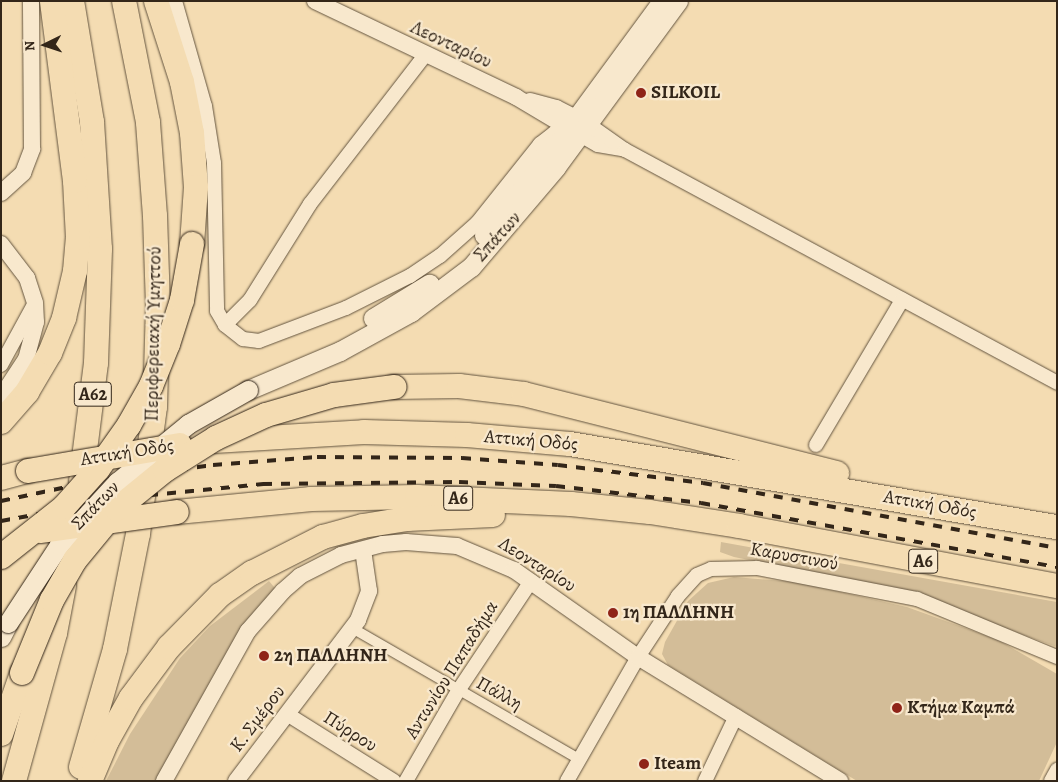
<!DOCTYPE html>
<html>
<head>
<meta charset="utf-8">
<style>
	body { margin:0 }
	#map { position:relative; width:1058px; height:782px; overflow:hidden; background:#f4dcb2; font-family:Alegreya,serif }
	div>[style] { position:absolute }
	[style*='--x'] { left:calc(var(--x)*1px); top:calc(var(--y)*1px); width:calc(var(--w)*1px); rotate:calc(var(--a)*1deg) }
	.green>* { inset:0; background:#d3bd98 }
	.roads { filter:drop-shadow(0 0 1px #63543f) drop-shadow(0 0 1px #63543f) }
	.pedestrian>* { height:10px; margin:-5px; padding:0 5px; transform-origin:5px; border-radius:5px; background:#f8e8cd }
	.minor>* { height:14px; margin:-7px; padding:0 7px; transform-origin:7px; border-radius:7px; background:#f8e8cd }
	.tertiary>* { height:16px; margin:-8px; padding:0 8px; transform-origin:8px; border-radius:8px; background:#f8e8cd }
	.secondary>* { height:19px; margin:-9.5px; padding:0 9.5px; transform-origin:9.5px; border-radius:9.5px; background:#f8e8cd }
	.motorway>* { height:24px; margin:-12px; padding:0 12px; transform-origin:12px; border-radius:12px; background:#f4dcb2 }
	.rail>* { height:4px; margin-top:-2px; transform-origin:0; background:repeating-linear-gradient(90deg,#332619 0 9px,transparent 0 18px) }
	.bridges { filter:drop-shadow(0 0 1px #332619) drop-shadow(0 0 1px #332619) }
	.secondary-bridge>* { height:19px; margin:-9.5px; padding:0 9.5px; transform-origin:9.5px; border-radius:9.5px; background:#f8e8cd }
	.motorway-bridge>* { height:24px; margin:-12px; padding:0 12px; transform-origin:12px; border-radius:12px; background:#f4dcb2 }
	.dots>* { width:14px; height:14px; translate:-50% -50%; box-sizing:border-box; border:2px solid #f8e8cd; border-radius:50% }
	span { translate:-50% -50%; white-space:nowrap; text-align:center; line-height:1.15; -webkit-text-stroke:4.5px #f8e8cd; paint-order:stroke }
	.shield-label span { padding:1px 4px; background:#f8e8cd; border:1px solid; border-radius:4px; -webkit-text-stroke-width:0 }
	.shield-label { font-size:18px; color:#332619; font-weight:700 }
	.street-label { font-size:19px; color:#332619 }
	.poi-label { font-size:19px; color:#332619; font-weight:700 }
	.left { translate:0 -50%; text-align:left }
	.frame { position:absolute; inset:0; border:2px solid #332619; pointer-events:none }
	.north { position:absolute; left:20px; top:20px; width:50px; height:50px; -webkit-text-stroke:4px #f8e8cd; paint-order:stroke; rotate:266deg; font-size:14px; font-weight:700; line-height:20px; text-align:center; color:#332619 }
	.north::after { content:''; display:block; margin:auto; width:18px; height:22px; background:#332619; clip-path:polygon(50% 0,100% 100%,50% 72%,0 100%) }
</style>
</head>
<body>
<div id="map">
	<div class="green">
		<div style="clip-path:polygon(721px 542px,1057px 602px,1057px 647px,897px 589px,734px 557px,720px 552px)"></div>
		<div style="clip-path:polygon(734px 577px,796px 582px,907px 607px,998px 640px,1057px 674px,1057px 742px,1039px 781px,857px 781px,668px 665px,662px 654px,665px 642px,688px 601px,708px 583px)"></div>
		<div style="clip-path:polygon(269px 581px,279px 593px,159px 781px,106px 781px,130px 734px,180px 658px,210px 626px)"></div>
	</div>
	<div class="roads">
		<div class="pedestrian">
			<div style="--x:352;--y:628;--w:262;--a:30"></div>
		</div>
		<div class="minor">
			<div style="--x:175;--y:1;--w:109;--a:74.1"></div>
			<div style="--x:205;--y:106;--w:58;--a:81"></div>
			<div style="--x:214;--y:163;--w:148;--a:88.8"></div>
			<div style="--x:217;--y:311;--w:16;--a:60"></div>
			<div style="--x:225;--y:325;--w:23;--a:38"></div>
			<div style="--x:243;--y:339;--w:16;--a:7"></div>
			<div style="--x:259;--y:341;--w:93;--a:-20.8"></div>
			<div style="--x:346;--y:308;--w:72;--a:-26.6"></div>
			<div style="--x:410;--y:276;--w:36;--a:-34"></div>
			<div style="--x:440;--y:256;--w:50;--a:-41.7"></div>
			<div style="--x:477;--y:223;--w:101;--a:-51.4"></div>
			<div style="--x:540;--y:144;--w:18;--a:-38"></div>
			<div style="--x:554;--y:133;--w:15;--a:-20"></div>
			<div style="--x:568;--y:128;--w:34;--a:30"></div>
			<div style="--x:598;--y:145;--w:27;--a:10"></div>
			<div style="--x:588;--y:124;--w:45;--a:35.1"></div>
			<div style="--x:625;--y:150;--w:491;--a:28.3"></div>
			<div style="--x:225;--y:325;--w:35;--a:-45"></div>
			<div style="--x:250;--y:300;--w:113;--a:-58"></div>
			<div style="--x:310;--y:204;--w:188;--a:-52.3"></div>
			<div style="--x:1;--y:365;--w:71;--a:-61.3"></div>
			<div style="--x:816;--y:445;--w:169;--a:-59.3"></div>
			<div style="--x:287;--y:714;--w:126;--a:32.1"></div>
			<div style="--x:406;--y:781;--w:104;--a:-60"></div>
			<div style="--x:458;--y:691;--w:132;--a:-56.4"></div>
			<div style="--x:567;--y:781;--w:143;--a:-60.2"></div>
			<div style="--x:638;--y:657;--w:73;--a:-56.7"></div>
			<div style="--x:678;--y:596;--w:28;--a:-48"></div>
			<div style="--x:697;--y:575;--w:15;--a:-23"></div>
			<div style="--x:711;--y:569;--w:46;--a:-1.2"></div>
			<div style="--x:757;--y:568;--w:163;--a:11"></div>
			<div style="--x:917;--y:599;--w:152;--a:22.5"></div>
			<div style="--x:705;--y:781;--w:72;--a:-64.5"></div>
			<div style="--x:1051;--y:781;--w:13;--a:-61"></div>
		</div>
		<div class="tertiary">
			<div style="--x:315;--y:1;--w:223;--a:25.5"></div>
			<div style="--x:516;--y:97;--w:61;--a:30.8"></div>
			<div style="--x:530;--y:101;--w:27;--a:15"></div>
			<div style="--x:556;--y:108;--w:34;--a:27"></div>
			<div style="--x:1;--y:193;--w:30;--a:-42"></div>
			<div style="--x:23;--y:173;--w:26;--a:-69"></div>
			<div style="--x:32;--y:149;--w:148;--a:-90.4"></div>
			<div style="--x:1;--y:244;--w:43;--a:52.6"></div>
			<div style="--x:27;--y:278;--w:26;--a:72"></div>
			<div style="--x:35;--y:303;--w:19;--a:87"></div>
			<div style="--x:36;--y:322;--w:38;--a:105"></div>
			<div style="--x:26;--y:359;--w:45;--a:123.3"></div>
			<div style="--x:164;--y:781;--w:172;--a:-60.8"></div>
			<div style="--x:248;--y:631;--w:53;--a:-48.8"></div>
			<div style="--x:283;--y:591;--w:23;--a:-41"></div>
			<div style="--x:300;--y:576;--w:46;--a:-27.1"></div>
			<div style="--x:341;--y:555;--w:43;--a:-14.7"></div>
			<div style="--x:383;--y:544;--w:23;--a:-5"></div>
			<div style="--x:406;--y:542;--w:51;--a:4.5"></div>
			<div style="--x:457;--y:546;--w:62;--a:22.8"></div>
			<div style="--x:514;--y:570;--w:151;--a:35.1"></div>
			<div style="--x:638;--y:657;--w:237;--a:31.5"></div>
			<div style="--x:236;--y:781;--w:202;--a:-52.8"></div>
			<div style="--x:358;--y:620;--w:31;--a:-69"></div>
			<div style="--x:369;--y:591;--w:41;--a:-98.3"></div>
		</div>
		<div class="secondary">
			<div style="--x:484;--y:235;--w:98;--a:-50.8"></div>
			<div style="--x:546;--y:159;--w:196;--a:-53.7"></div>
			<div style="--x:373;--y:318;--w:66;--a:-31.3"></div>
			<div style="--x:248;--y:390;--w:100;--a:-23"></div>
			<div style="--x:340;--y:351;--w:81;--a:-28.8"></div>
			<div style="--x:411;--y:312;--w:75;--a:-36.9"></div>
			<div style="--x:471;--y:267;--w:131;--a:-49.6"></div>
			<div style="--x:556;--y:167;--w:206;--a:-53.7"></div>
			<div style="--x:1;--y:637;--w:16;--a:-63"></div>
		</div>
		<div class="motorway">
			<div style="--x:72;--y:1;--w:123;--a:80.6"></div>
			<div style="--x:92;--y:122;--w:127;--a:86.4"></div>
			<div style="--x:100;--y:249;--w:114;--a:92"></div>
			<div style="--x:96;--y:363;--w:119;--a:97.2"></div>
			<div style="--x:156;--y:1;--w:85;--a:72.2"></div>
			<div style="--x:182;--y:82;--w:52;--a:78.9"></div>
			<div style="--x:192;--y:133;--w:54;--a:85.8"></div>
			<div style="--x:196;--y:187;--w:57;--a:94"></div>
			<div style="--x:394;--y:387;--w:65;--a:-0.9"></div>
			<div style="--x:459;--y:386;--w:65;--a:7"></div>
			<div style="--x:524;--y:394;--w:323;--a:14.2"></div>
			<div style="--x:1;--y:422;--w:40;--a:-49"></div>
			<div style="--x:27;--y:392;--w:45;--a:-59.5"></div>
			<div style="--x:50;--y:353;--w:38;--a:-68"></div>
			<div style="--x:64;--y:318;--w:48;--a:-76.8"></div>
			<div style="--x:75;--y:271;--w:33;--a:-85"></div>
			<div style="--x:78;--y:238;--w:57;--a:-93"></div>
			<div style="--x:75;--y:181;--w:181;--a:-97.3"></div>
			<div style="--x:214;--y:441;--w:150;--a:-3.4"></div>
			<div style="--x:364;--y:432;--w:103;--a:1.7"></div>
			<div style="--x:467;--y:435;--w:103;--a:5"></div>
			<div style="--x:570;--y:444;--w:494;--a:9.7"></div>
			<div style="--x:1;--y:478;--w:28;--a:-15"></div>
			<div style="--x:177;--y:512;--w:135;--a:-5.5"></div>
			<div style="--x:311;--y:499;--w:106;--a:-1.1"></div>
			<div style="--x:417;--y:497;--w:154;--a:2.6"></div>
			<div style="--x:571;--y:504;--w:79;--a:5.8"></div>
			<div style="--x:650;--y:512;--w:90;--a:8.9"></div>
			<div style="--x:739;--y:526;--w:324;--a:10.7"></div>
			<div style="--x:1;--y:734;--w:65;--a:-71"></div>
			<div style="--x:81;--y:767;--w:123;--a:-73.9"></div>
			<div style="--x:115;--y:649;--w:117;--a:-78.7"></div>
			<div style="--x:138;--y:534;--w:128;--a:-82.4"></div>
			<div style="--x:155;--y:407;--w:101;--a:-88.3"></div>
			<div style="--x:158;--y:306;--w:90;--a:-91.9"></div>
			<div style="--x:155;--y:216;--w:94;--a:-94.3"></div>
			<div style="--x:148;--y:122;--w:123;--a:-101.2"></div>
			<div style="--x:14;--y:781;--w:154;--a:-74.5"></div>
			<div style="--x:55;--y:633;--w:48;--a:-79.2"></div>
			<div style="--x:90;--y:781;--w:43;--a:-67"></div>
			<div style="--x:107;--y:741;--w:49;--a:-60.8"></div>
			<div style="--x:131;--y:698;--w:64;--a:-53.3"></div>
			<div style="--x:169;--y:647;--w:73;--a:-45.6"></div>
			<div style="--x:220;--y:595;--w:39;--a:-35"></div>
			<div style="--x:252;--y:573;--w:80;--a:-26.9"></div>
			<div style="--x:323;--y:537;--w:41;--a:-15.4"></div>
			<div style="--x:363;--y:526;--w:45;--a:-9"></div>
			<div style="--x:407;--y:519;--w:86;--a:-2.7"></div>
		</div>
	</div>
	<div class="rail">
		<div style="--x:1;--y:501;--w:91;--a:-12.1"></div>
		<div style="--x:90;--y:482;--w:124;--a:-7.9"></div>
		<div style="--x:213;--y:465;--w:104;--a:-4.4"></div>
		<div style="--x:317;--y:457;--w:145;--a:0.4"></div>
		<div style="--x:462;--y:458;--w:96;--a:4.2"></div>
		<div style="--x:558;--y:465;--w:146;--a:7.1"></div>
		<div style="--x:703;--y:483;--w:360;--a:10.4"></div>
		<div style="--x:1;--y:521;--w:132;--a:-10.5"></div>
		<div style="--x:131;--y:497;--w:133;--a:-5.6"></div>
		<div style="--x:263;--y:484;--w:196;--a:-0.6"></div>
		<div style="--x:459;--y:482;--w:97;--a:2.4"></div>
		<div style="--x:556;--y:486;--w:146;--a:6.7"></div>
		<div style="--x:701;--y:503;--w:362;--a:10.2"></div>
	</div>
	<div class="bridges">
		<div class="secondary-bridge">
			<div style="--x:8;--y:623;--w:93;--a:-56.8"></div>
			<div style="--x:59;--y:545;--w:86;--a:-47.4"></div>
			<div style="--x:117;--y:482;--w:92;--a:-39.2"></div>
			<div style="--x:188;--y:424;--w:69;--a:-29.5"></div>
		</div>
		<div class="motorway-bridge">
			<div style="--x:28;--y:471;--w:154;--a:-9.7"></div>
			<div style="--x:40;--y:531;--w:138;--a:-7.9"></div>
			<div style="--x:1;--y:557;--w:80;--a:-38.4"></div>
			<div style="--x:64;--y:507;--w:51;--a:-48.2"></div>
			<div style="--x:98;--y:469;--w:54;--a:-54.8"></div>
			<div style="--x:129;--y:425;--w:45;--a:-60.6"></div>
			<div style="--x:151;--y:386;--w:45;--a:-68"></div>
			<div style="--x:168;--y:344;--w:46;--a:-72.3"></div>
			<div style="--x:182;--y:300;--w:57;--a:-79.9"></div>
			<div style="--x:22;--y:673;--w:79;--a:-67.7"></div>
			<div style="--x:52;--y:600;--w:46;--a:-60.1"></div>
			<div style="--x:75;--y:560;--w:66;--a:-50.5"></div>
			<div style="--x:117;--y:509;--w:62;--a:-39.1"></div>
			<div style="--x:165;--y:470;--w:60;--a:-32.1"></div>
			<div style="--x:216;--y:438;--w:55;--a:-24.7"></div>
			<div style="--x:266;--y:415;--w:71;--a:-16.4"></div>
			<div style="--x:334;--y:395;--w:61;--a:-7.6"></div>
		</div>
	</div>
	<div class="dots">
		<div style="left:641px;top:93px;background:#8f2418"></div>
		<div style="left:613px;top:613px;background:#8f2418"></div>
		<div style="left:264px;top:656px;background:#8f2418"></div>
		<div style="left:897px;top:708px;background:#8f2418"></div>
		<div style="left:644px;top:764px;background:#8f2418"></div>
	</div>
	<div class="shield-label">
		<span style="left:93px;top:394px">Α62</span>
		<span style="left:458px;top:498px">Α6</span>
		<span style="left:923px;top:561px">Α6</span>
	</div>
	<div class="street-label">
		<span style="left:451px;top:45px;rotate:25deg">Λεονταρίου</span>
		<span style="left:498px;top:237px;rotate:-48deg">Σπάτων</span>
		<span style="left:154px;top:334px;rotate:-89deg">Περιφερειακή Υμηττού</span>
		<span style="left:531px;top:441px;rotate:5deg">Αττική Οδός</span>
		<span style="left:127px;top:453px;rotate:-9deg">Αττική Οδός</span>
		<span style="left:930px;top:505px;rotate:10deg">Αττική Οδός</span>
		<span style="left:96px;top:506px;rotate:-46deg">Σπάτων</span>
		<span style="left:794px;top:557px;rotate:10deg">Καρυστινού</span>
		<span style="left:537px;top:565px;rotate:32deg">Λεονταρίου</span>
		<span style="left:452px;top:670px;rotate:-58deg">Αντωνίου Παπαδήμα</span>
		<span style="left:499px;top:694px;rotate:29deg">Πάλλη</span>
		<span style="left:258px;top:719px;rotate:-53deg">Κ. Σμέρου</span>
		<span style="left:350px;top:732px;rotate:32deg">Πύρρου</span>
	</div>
	<div class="poi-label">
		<span class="left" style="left:651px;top:93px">SILKOIL</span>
		<span class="left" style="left:623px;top:613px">1η ΠΑΛΛΗΝΗ</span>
		<span class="left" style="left:274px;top:656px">2η ΠΑΛΛΗΝΗ</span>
		<span class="left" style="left:907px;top:708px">Kτήμα Καμπά</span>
		<span class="left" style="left:654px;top:764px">Iteam</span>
	</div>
	<div class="frame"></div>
	<div class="north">N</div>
</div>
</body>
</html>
